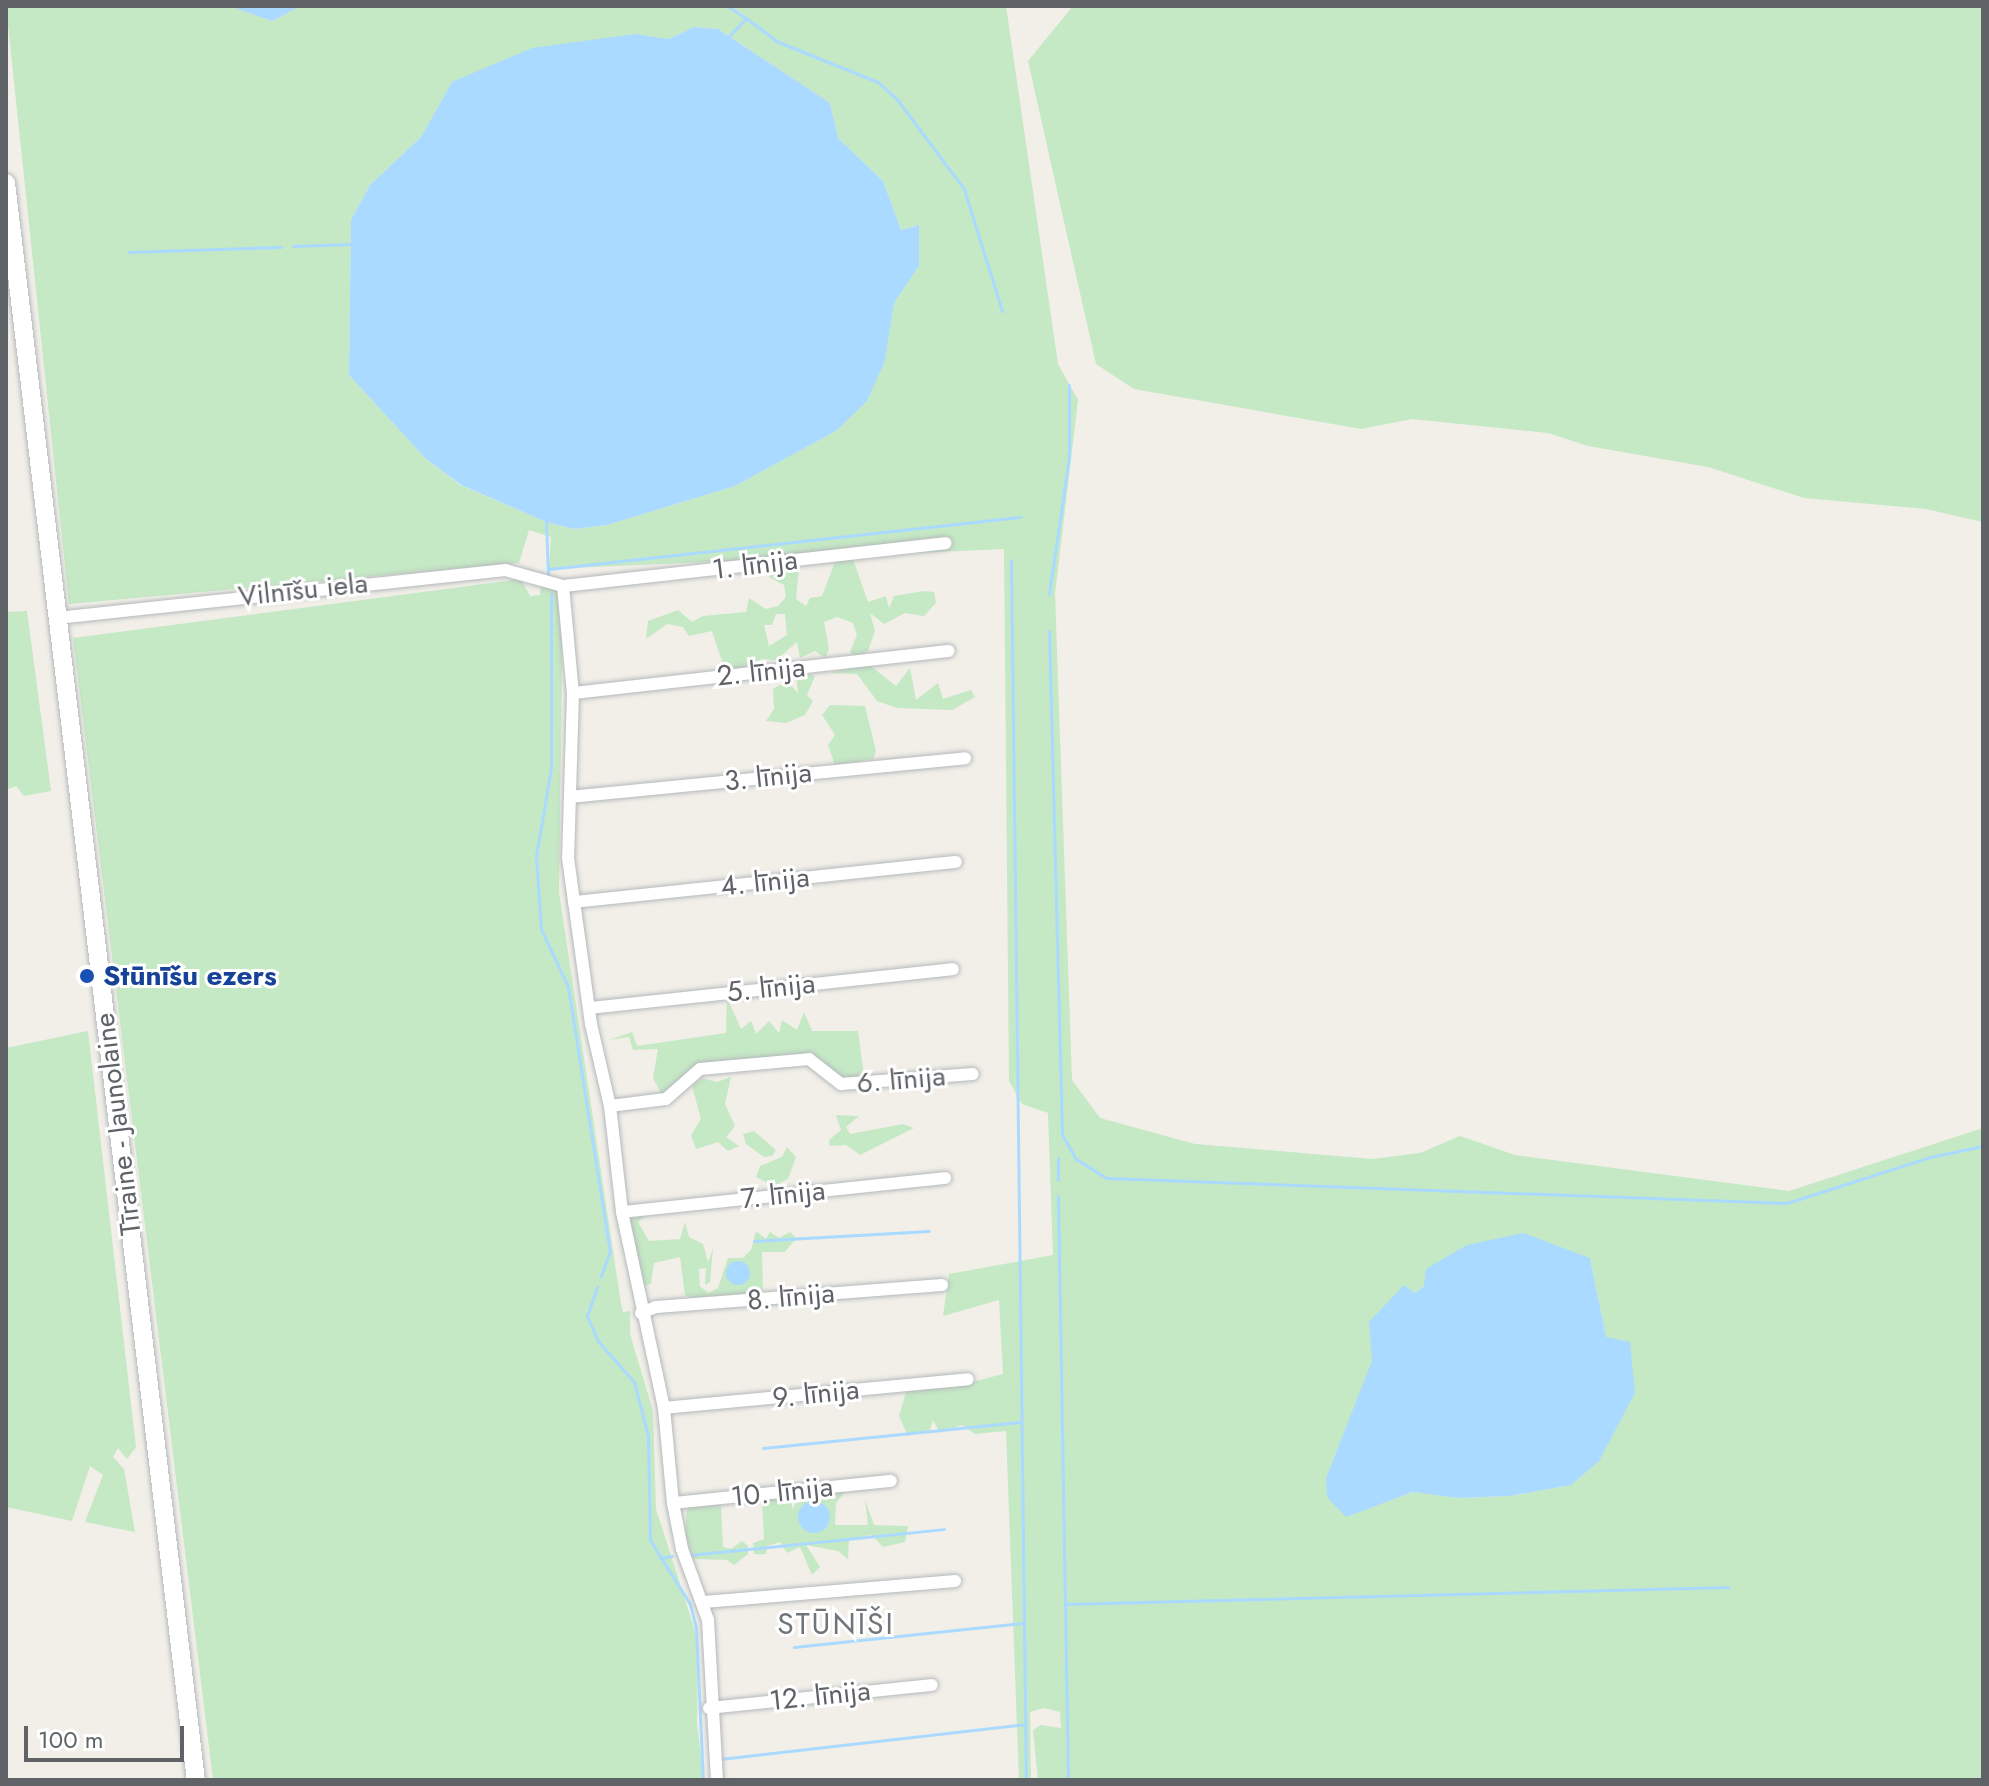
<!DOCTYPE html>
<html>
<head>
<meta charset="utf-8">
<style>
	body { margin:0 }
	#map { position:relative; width:1989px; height:1786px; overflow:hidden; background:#f1efe8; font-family:Jost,sans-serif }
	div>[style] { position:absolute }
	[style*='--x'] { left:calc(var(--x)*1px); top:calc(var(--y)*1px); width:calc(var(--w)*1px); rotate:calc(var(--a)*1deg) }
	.green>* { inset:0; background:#c5e8c5 }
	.water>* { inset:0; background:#aadaff }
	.round { border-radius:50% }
	.stream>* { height:3px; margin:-1.5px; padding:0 1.5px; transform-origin:1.5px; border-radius:1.5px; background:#aadaff }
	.roads { filter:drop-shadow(0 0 2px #b5b8bc) drop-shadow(0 0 2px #b5b8bc) }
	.minor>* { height:12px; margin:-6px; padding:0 6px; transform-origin:6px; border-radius:6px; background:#fff }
	.secondary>* { height:18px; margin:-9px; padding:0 9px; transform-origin:9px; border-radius:9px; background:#fff }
	.dots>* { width:22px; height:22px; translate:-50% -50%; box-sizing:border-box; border:4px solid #fff; border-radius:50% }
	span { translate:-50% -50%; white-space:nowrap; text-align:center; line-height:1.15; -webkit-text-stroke:6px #fff; paint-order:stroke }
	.street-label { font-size:28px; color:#5f6368 }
	.transit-label { font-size:28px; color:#164399; font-weight:700 }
	.left { translate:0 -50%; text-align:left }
	.neighbourhood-label { font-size:30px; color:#70757a; letter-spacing:2px }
	.frame { position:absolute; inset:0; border:8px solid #5f6368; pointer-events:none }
	.scale { position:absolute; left:24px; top:1726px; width:160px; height:36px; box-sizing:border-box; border:4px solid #5f6368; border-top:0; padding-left:10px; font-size:24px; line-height:28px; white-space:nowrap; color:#5f6368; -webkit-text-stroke:6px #fff; paint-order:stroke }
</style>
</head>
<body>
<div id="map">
	<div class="green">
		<div style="clip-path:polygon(evenodd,6px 6px,229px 6px,272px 21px,301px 6px,1006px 6px,1058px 364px,1078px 400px,1055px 594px,1072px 1080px,1100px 1118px,1195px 1144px,1372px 1159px,1420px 1153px,1460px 1136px,1515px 1155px,1789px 1191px,1983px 1128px,1983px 1780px,1038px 1780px,1033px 1730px,1041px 1725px,1061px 1728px,1060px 1712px,1044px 1708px,1030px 1712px,1031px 1780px,1019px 1780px,1006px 1431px,975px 1434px,962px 1425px,940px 1433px,933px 1420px,930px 1430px,908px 1436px,899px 1416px,907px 1389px,949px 1388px,1003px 1374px,999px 1300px,943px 1316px,949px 1274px,1053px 1255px,1048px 1113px,1022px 1104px,1009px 1081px,1004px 549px,549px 569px,551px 537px,529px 530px,519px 563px,69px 604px,6px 6px,694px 27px,718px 29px,830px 103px,838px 138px,883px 181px,901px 230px,918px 225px,919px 266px,894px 303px,885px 361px,836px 431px,735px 486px,607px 525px,574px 529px,546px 522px,460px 485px,425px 458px,349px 375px,351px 220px,370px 185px,421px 137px,452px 82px,635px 34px,669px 39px,694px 27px,6px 6px,1590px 1258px,1606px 1338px,1571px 1485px,1510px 1496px,1458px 1498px,1414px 1492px,1346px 1516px,1326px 1478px,1404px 1285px,1415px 1293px,1424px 1286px,1590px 1258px)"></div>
		<div style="clip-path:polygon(1073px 6px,1983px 6px,1983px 522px,1926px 509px,1804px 498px,1708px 467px,1588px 446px,1548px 433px,1412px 419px,1361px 429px,1134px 389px,1096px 364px,1028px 61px)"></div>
		<div style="clip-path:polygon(evenodd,853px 559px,868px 602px,886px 596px,889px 608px,894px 596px,924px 591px,934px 592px,936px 603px,924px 616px,905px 613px,884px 624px,870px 613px,875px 631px,868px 651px,855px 658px,850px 652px,857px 635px,853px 623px,837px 617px,824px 622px,829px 649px,825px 658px,815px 651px,800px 658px,797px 642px,776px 660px,762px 659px,736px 670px,724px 667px,712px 631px,689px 636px,683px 627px,667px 624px,646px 639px,648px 621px,678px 610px,692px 622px,703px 616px,746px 612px,749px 598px,766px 609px,778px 606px,786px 597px,784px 585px,769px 577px,778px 569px,799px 569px,796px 599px,806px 606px,810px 598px,822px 596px,835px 562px,853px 559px,776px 614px,785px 614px,787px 635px,769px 646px,764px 625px,772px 625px,776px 614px)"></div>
		<div style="clip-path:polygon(521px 579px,530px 596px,540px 595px,541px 585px,563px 586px,559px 892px,621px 1304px,623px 1312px,630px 1311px,630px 1334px,653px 1411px,656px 1509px,698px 1640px,697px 1724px,704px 1780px,213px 1780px,73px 638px)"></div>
		<div style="clip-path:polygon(27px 611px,51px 791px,24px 796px,16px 786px,6px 790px,6px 612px)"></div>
		<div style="clip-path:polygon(867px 663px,896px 686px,910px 668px,916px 700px,938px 683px,943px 699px,971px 690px,975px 697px,952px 710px,897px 708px,877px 701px,857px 674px,831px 673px)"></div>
		<div style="clip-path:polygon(801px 672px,815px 676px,807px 695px,813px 701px,805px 715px,786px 723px,766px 721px,774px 709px,773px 689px,787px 681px,798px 693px,796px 675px)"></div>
		<div style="clip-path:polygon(830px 705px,865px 706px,876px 751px,873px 759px,835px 765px,828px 745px,835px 735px,822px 715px)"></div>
		<div style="clip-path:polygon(727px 998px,741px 1029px,751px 1021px,756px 1034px,769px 1021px,779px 1033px,782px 1020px,797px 1030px,804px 1012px,812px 1031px,858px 1031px,864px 1076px,842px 1078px,823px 1064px,695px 1069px,662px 1095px,653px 1078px,658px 1049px,633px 1050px,629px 1037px,609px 1040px,632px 1032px,637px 1046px,726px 1033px)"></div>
		<div style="clip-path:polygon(88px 1031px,136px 1447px,127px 1459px,118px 1448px,113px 1457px,124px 1469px,135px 1532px,85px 1522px,103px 1475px,90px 1466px,72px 1521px,6px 1507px,6px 1048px)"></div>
		<div style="clip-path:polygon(731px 1077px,725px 1104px,735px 1126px,726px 1137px,739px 1146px,728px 1151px,718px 1142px,696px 1149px,691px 1135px,701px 1119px,692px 1086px,702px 1078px,717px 1082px)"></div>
		<div style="clip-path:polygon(836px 1115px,859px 1116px,846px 1127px,850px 1134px,903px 1124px,914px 1128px,860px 1155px,846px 1145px,830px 1146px,829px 1140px,841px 1130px)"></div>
		<div style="clip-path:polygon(754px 1131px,776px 1150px,772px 1156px,764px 1157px,746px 1144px,743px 1134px)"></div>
		<div style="clip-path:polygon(787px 1147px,796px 1157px,788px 1179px,774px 1186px,756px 1177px,760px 1166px,782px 1157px)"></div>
		<div style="clip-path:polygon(646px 1215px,638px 1222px,649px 1241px,680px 1239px,685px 1222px,689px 1237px,703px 1244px,708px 1262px,713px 1249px,710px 1282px,705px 1285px,706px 1268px,699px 1269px,700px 1286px,708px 1293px,718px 1288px,728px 1258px,743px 1258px,751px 1250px,756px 1231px,766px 1239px,770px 1232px,779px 1238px,790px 1232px,796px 1238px,785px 1252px,762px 1252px,763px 1292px,691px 1298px,685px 1295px,680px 1257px,654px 1263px,651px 1284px,642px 1286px,629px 1223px,633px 1216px)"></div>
		<div style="clip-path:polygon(845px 1492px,836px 1503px,835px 1525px,868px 1525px,865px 1500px,874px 1525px,908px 1526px,905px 1542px,883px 1547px,872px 1535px,849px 1539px,848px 1559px,838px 1551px,806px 1545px,820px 1567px,812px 1575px,800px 1547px,787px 1553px,780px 1542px,767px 1546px,766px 1554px,754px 1554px,753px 1543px,764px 1539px,762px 1499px,792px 1496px,792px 1509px,803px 1493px)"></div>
		<div style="clip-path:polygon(721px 1504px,723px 1547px,731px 1549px,742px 1541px,748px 1546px,748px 1554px,734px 1565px,727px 1560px,694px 1559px,685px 1536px,687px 1507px)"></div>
	</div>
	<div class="water">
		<div style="clip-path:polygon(229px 6px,301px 6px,272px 21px)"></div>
		<div style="clip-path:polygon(694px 27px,718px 29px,830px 103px,838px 138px,883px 181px,901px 230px,919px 225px,919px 266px,894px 303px,885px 361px,867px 401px,836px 431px,735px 486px,607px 525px,574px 529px,546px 522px,461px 485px,425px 458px,349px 375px,351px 220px,370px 185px,421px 137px,452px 82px,532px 48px,635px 34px,669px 39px)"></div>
		<div style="clip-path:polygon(1523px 1233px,1590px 1258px,1606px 1337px,1630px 1342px,1635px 1393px,1599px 1461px,1571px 1485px,1510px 1496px,1458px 1498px,1413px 1492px,1346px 1517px,1327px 1497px,1326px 1478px,1372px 1361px,1369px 1322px,1404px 1285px,1415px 1293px,1424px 1286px,1426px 1269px,1467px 1245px)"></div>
		<div class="round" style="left:726px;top:1261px;width:24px;height:24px"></div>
		<div class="round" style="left:798px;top:1501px;width:32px;height:32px"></div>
	</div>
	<div class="stream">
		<div style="--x:727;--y:6;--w:22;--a:32"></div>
		<div style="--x:746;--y:18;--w:25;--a:133"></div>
		<div style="--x:746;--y:18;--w:38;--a:37"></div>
		<div style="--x:776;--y:41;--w:110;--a:21.9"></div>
		<div style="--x:878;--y:82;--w:24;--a:42"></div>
		<div style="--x:896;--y:98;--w:114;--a:53.2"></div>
		<div style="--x:964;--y:189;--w:128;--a:72.7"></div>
		<div style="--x:293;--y:246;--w:59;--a:-1.9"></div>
		<div style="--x:128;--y:252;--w:153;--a:-1.9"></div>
		<div style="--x:546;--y:522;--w:52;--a:87.8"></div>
		<div style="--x:1011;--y:560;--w:1220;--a:89.3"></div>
		<div style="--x:549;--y:569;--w:474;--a:-6.3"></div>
		<div style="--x:551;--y:594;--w:174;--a:90"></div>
		<div style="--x:551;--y:768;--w:89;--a:99.7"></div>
		<div style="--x:536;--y:856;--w:73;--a:86.1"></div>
		<div style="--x:541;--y:929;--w:64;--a:65"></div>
		<div style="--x:568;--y:987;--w:267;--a:81"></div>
		<div style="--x:610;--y:1251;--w:27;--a:110"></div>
		<div style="--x:1049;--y:594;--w:138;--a:-81.7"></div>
		<div style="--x:1069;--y:457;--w:72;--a:-90"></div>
		<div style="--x:1049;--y:631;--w:503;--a:88.52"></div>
		<div style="--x:1062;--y:1134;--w:29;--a:61"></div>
		<div style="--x:1076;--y:1159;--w:36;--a:32"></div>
		<div style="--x:1107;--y:1178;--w:680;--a:2.11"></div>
		<div style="--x:1787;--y:1203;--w:150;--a:-17.8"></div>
		<div style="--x:1930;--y:1157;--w:54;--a:-11.7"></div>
		<div style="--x:1058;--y:1158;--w:22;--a:90"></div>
		<div style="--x:1058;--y:1196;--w:584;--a:89.02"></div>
		<div style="--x:754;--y:1241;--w:175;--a:-3.3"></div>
		<div style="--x:597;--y:1287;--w:31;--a:109"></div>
		<div style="--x:587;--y:1316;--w:27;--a:66"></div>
		<div style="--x:598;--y:1341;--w:55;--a:48.7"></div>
		<div style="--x:634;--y:1382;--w:56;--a:75.5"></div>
		<div style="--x:648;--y:1436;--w:104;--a:88.9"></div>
		<div style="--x:650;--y:1540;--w:75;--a:58"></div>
		<div style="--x:690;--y:1604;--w:25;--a:76"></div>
		<div style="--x:696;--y:1628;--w:152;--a:87.4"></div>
		<div style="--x:763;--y:1448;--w:259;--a:-5.8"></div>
		<div style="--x:689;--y:1555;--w:256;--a:-5.8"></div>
		<div style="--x:660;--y:1558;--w:12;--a:-9"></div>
		<div style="--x:1065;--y:1604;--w:664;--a:-1.47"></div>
		<div style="--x:794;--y:1647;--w:231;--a:-6"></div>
		<div style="--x:720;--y:1759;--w:307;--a:-6.5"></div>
	</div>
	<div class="roads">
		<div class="minor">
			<div style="--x:563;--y:586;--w:385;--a:-6.4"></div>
			<div style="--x:57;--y:618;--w:451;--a:-6.1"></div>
			<div style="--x:505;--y:570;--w:60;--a:15.4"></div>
			<div style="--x:563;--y:586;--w:107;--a:84.7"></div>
			<div style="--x:573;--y:693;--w:165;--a:91.7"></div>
			<div style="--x:568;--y:858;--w:168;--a:82.1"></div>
			<div style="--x:591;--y:1024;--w:84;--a:77"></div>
			<div style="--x:610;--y:1106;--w:107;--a:83.5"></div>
			<div style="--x:622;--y:1212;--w:200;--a:77.9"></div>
			<div style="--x:664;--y:1408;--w:95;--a:84.6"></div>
			<div style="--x:673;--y:1503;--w:47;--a:78.9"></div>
			<div style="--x:682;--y:1549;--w:76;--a:69.9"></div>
			<div style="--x:708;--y:1620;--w:160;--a:86.8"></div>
			<div style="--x:573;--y:693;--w:378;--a:-6.4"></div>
			<div style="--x:570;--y:797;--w:397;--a:-5.6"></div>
			<div style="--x:574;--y:902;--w:384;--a:-6"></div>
			<div style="--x:590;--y:1008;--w:365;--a:-6.1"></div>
			<div style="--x:610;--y:1106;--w:56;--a:-7.1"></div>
			<div style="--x:666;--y:1099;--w:45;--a:-41.4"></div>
			<div style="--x:700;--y:1069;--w:109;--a:-5.2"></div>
			<div style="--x:809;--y:1059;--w:41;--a:38"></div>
			<div style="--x:841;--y:1084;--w:132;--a:-4.3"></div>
			<div style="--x:622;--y:1212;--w:325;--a:-6"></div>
			<div style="--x:641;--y:1313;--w:16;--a:-22"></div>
			<div style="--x:656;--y:1307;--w:287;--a:-4.4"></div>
			<div style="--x:664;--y:1408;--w:305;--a:-5.4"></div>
			<div style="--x:673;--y:1503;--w:219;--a:-5.8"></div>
			<div style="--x:704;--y:1602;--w:252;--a:-4.8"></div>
			<div style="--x:709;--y:1708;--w:224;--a:-5.9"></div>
		</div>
		<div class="secondary">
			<div style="--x:6;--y:183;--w:1608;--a:83.22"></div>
		</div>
	</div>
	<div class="dots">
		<div style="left:87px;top:976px;background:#1a4fb4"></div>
	</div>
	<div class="street-label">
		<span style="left:755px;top:565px;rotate:-7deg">1. līnija</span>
		<span style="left:303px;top:590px;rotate:-6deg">Vilnīšu iela</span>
		<span style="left:761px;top:672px;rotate:-6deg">2. līnija</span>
		<span style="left:768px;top:777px;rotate:-6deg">3. līnija</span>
		<span style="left:765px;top:882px;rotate:-6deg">4. līnija</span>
		<span style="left:771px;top:988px;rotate:-6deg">5. līnija</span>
		<span style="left:901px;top:1080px;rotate:-5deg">6. līnija</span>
		<span style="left:118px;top:1124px;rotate:-97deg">Tīraine - Jaunolaine</span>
		<span style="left:783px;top:1195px;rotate:-6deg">7. līnija</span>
		<span style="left:791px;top:1297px;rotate:-5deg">8. līnija</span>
		<span style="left:816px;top:1394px;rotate:-6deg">9. līnija</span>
		<span style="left:782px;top:1492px;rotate:-6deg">10. līnija</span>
		<span style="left:820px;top:1696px;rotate:-6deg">12. līnija</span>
	</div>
	<div class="transit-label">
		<span class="left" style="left:103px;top:976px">Stūnīšu ezers</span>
	</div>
	<div class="neighbourhood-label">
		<span style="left:836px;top:1624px">STŪNĪŠI</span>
	</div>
	<div class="frame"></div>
	<div class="scale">100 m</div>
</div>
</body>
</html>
